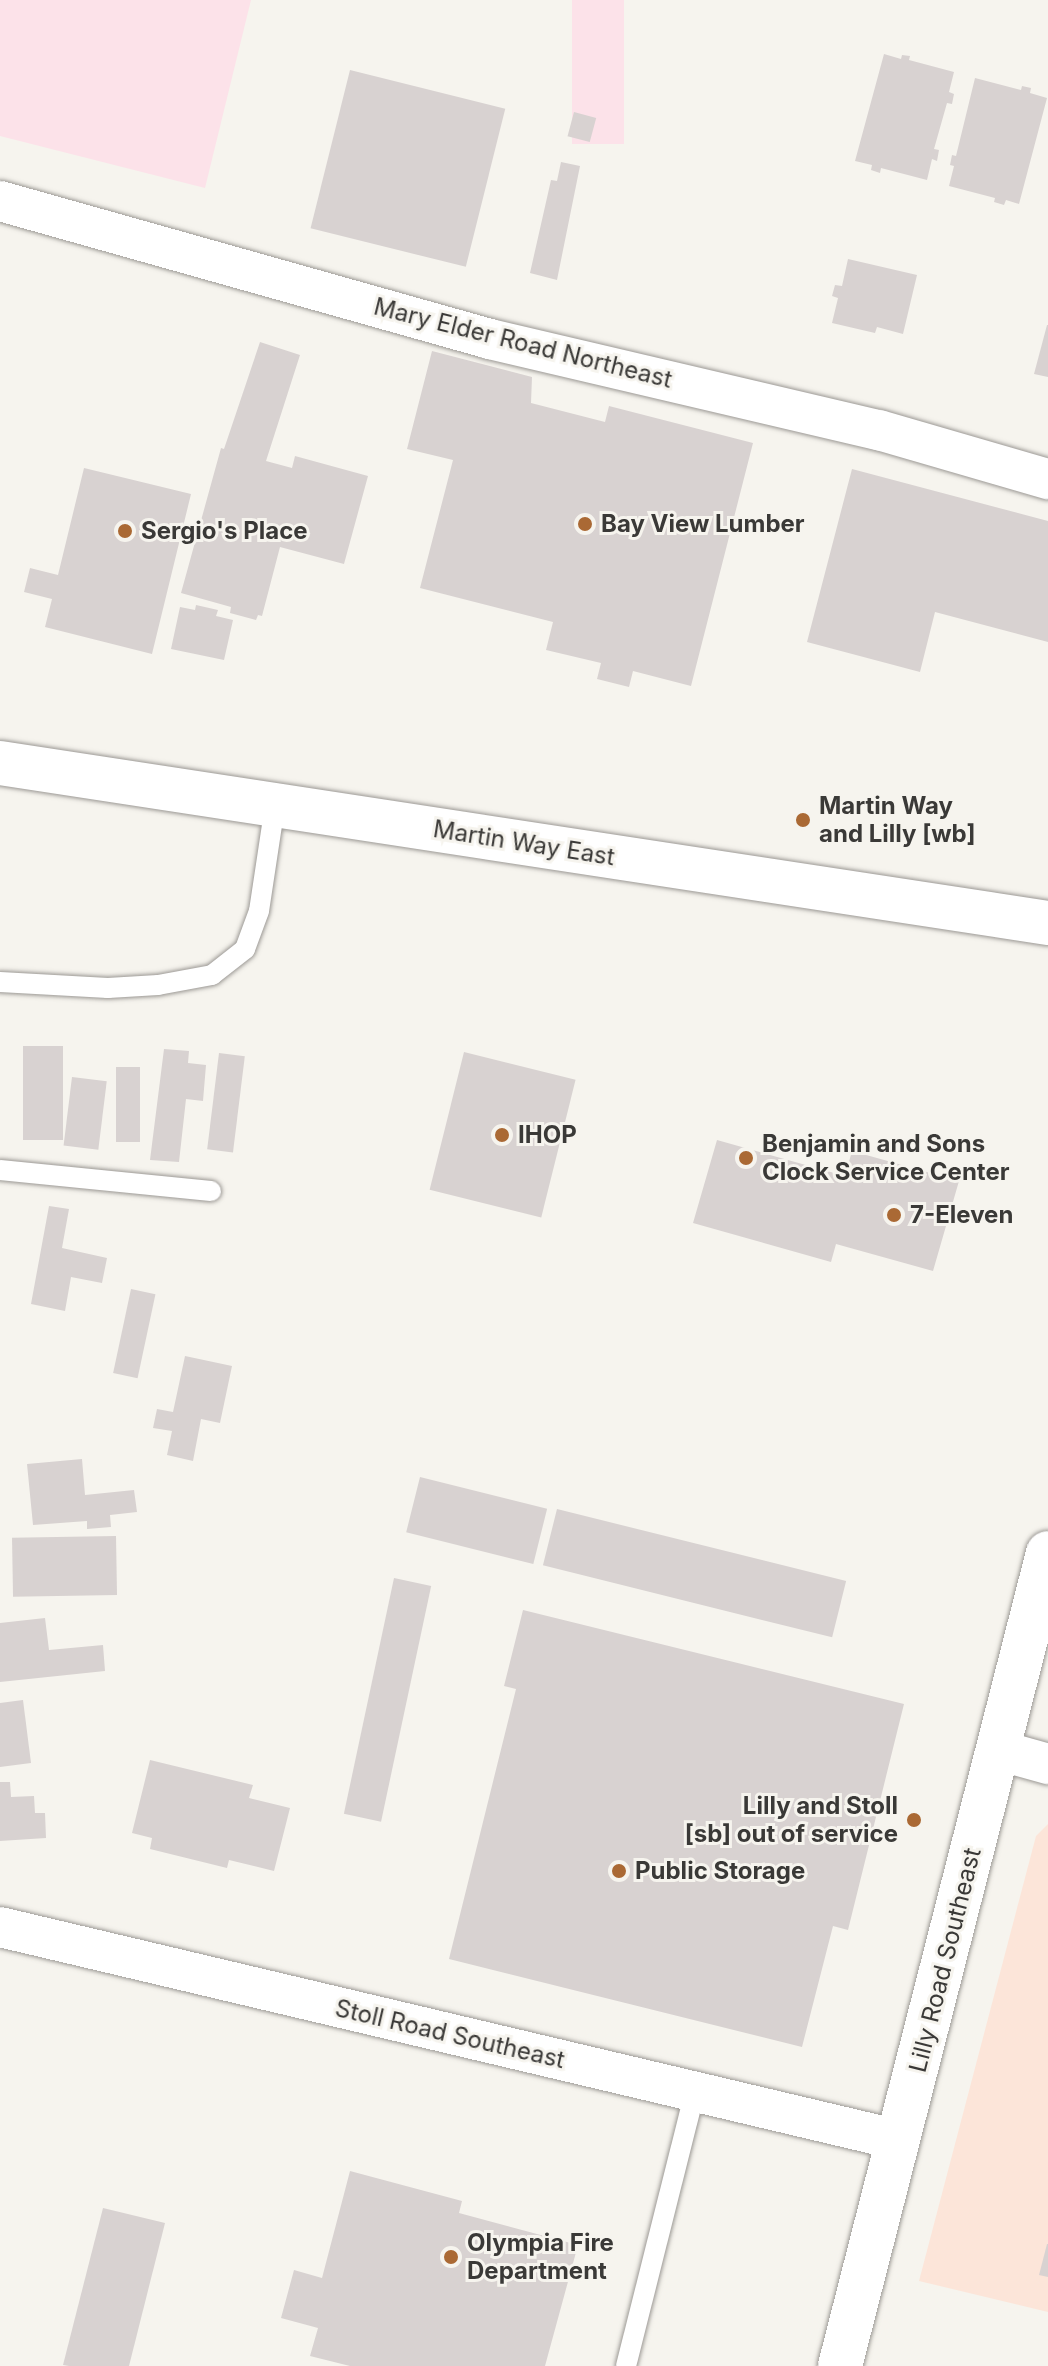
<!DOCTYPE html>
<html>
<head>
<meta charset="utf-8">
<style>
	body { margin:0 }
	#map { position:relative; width:1048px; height:2366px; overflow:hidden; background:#f6f4ee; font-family:Inter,sans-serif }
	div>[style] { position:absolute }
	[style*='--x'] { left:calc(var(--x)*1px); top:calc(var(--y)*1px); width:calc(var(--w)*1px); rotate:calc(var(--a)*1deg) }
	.commercial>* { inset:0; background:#fce5d9 }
	.industrial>* { inset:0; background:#fce2e9; transform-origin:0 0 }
	.building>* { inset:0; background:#d8d2d1; transform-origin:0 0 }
	.roads { filter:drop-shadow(0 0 2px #9c9995) drop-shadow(0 0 2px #9c9995) }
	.lane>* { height:20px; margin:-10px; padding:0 10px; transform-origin:10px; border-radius:10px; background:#fff }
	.street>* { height:40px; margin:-20px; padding:0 20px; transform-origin:20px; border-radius:20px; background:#fff }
	.secondary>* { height:44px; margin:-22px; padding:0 22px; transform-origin:22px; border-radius:22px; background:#fff }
	.primary>* { height:44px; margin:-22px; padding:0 22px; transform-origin:22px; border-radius:22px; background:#fff }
	.dots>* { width:22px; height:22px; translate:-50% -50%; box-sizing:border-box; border:4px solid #f6f4ee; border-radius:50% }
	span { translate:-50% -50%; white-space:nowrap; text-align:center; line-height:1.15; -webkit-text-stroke:6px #f6f4ee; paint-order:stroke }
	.street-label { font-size:24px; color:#3a3937 }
	.poi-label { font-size:24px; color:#3a3937; font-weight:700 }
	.left { translate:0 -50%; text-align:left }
	.right { translate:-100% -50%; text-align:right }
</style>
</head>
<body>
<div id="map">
	<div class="commercial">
		<div style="clip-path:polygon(1048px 1824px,1048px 2312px,919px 2281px,1036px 1836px)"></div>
	</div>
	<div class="industrial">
		<div style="clip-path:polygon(0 0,251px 0,205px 188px,0 136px)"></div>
		<div style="left:572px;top:0;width:52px;height:144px"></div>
	</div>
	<div class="building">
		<div style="clip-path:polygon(884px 54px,901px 59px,902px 55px,910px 56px,909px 60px,954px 72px,949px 92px,954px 94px,952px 104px,947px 103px,934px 149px,939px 150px,937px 161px,932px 159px,927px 180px,881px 168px,880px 173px,871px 170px,872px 165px,855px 161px)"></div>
		<div style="left:350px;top:70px;width:160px;height:163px;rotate:14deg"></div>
		<div style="clip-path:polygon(975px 78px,1021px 90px,1022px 86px,1031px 88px,1030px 93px,1047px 98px,1019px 204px,1006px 200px,1004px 205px,994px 202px,995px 198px,949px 186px,954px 166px,950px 165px,952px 155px,956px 156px)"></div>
		<div style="left:574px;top:112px;width:23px;height:25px;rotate:15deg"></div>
		<div style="clip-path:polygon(561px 162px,580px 166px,557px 280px,530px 273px,551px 180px,557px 181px)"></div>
		<div style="clip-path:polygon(848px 259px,917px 275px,903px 334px,877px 327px,875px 333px,832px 323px,838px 298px,832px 296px,835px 285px,842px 286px)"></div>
		<div style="clip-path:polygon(1047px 325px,1048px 325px,1048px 377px,1034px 374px)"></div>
		<div style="clip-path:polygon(260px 342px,300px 355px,266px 461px,292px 468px,295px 456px,368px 476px,344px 564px,280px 547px,262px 616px,258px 615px,256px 620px,230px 613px,231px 607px,181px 593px,221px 448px,224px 449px)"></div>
		<div style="clip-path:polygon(432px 351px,532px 377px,531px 403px,605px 422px,609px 406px,753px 443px,691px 686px,633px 671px,629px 687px,597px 679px,601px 663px,546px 650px,553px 622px,420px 588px,453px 460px,407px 449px)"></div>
		<div style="clip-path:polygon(84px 468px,191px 494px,152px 654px,45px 627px,52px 599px,24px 592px,30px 568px,58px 575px)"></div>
		<div style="clip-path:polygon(852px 469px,1048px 521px,1048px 642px,935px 612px,920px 672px,807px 642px)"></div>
		<div style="clip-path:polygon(196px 605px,218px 610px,216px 616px,233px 620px,224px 660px,171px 649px,180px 607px,195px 610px)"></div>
		<div style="left:23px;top:1046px;width:40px;height:94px"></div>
		<div style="clip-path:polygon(164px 1049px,189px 1051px,188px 1063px,206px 1065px,203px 1101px,186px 1099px,179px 1162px,150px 1160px)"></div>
		<div style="left:464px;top:1052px;width:115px;height:142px;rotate:14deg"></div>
		<div style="left:219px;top:1053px;width:26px;height:97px;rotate:7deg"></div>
		<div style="left:116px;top:1067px;width:24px;height:75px"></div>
		<div style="left:72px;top:1077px;width:35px;height:69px;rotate:7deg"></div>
		<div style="clip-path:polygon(717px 1140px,845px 1176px,852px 1151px,959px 1181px,933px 1271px,836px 1244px,831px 1262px,693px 1223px)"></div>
		<div style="clip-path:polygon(49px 1206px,69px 1209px,62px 1248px,107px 1258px,102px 1283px,71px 1277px,65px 1311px,31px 1304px)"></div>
		<div style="left:131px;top:1289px;width:25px;height:86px;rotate:12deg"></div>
		<div style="clip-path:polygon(185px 1356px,232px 1366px,220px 1423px,201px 1419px,193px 1461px,167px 1455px,172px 1431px,153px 1428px,157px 1409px,173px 1412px)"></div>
		<div style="clip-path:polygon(82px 1459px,85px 1495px,134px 1490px,137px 1512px,110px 1515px,111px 1527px,87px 1529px,87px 1521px,33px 1525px,27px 1464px)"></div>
		<div style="left:420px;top:1477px;width:131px;height:57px;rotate:14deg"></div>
		<div style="left:557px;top:1509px;width:298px;height:58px;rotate:14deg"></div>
		<div style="left:116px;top:1536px;width:59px;height:104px;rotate:89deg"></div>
		<div style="left:394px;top:1578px;width:38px;height:241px;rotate:12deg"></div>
		<div style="clip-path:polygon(523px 1610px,904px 1704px,848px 1930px,833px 1926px,802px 2047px,449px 1959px,516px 1689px,504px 1686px)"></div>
		<div style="clip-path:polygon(45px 1618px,49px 1650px,103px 1645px,105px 1671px,0 1682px,0 1623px)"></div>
		<div style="clip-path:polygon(23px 1700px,31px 1763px,0 1767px,0 1703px)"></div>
		<div style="clip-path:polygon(150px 1760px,253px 1785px,249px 1798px,290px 1808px,274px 1871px,229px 1860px,227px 1868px,150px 1849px,152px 1838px,132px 1833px)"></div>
		<div style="clip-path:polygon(0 1782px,10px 1782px,11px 1797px,34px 1796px,35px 1813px,45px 1813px,46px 1838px,0 1841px)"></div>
		<div style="clip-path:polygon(350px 2171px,462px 2201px,459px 2213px,578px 2245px,545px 2366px,350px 2366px,310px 2356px,318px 2328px,281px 2318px,294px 2270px,322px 2278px)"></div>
		<div style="clip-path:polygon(103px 2208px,165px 2223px,129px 2366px,69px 2366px,63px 2365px)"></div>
		<div style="clip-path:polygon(1047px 2244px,1048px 2244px,1048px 2277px,1039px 2275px)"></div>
	</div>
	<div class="roads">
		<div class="lane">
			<div style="--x:0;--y:982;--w:108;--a:3.2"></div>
			<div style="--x:108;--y:988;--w:50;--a:-3.4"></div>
			<div style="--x:158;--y:985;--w:55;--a:-10.5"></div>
			<div style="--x:212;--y:975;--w:42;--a:-38.2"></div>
			<div style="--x:245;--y:949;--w:40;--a:-69.8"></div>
			<div style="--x:259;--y:911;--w:107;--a:-81.4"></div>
			<div style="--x:0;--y:1170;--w:212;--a:5.7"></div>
			<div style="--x:626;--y:2366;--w:283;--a:-75.9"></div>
		</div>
		<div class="street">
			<div style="--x:0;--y:201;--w:509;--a:15.73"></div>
			<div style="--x:490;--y:339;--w:400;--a:13.2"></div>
			<div style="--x:879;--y:430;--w:176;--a:16.2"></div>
			<div style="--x:998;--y:1750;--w:52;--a:15.6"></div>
			<div style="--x:0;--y:1927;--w:924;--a:13.33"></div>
		</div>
		<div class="secondary">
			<div style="--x:840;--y:2366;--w:839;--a:-75.65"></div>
		</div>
		<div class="primary">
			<div style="--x:0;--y:763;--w:1060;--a:8.68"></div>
		</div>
	</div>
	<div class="dots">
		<div style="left:585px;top:524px;background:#aa6934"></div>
		<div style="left:125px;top:531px;background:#aa6934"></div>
		<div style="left:803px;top:820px;background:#aa6934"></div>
		<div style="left:502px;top:1135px;background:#aa6934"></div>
		<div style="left:746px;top:1158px;background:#aa6934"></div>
		<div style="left:894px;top:1215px;background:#aa6934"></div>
		<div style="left:914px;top:1820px;background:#aa6934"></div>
		<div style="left:619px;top:1871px;background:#aa6934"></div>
		<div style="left:451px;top:2257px;background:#aa6934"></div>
	</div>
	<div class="street-label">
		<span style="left:523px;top:343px;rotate:14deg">Mary Elder Road Northeast</span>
		<span style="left:524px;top:843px;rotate:9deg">Martin Way East</span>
		<span style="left:945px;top:1960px;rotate:-76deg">Lilly Road Southeast</span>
		<span style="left:450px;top:2034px;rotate:13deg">Stoll Road Southeast</span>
	</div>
	<div class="poi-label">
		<span class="left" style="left:601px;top:524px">Bay View Lumber</span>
		<span class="left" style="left:141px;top:531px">Sergio's Place</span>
		<span class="left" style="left:819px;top:820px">Martin Way<br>and Lilly [wb]</span>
		<span class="left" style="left:518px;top:1135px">IHOP</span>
		<span class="left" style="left:762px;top:1158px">Benjamin and Sons<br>Clock Service Center</span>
		<span class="left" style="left:910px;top:1215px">7-Eleven</span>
		<span class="right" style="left:898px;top:1820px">Lilly and Stoll<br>[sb] out of service</span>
		<span class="left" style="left:635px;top:1871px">Public Storage</span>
		<span class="left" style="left:467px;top:2257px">Olympia Fire<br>Department</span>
	</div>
</div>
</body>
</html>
